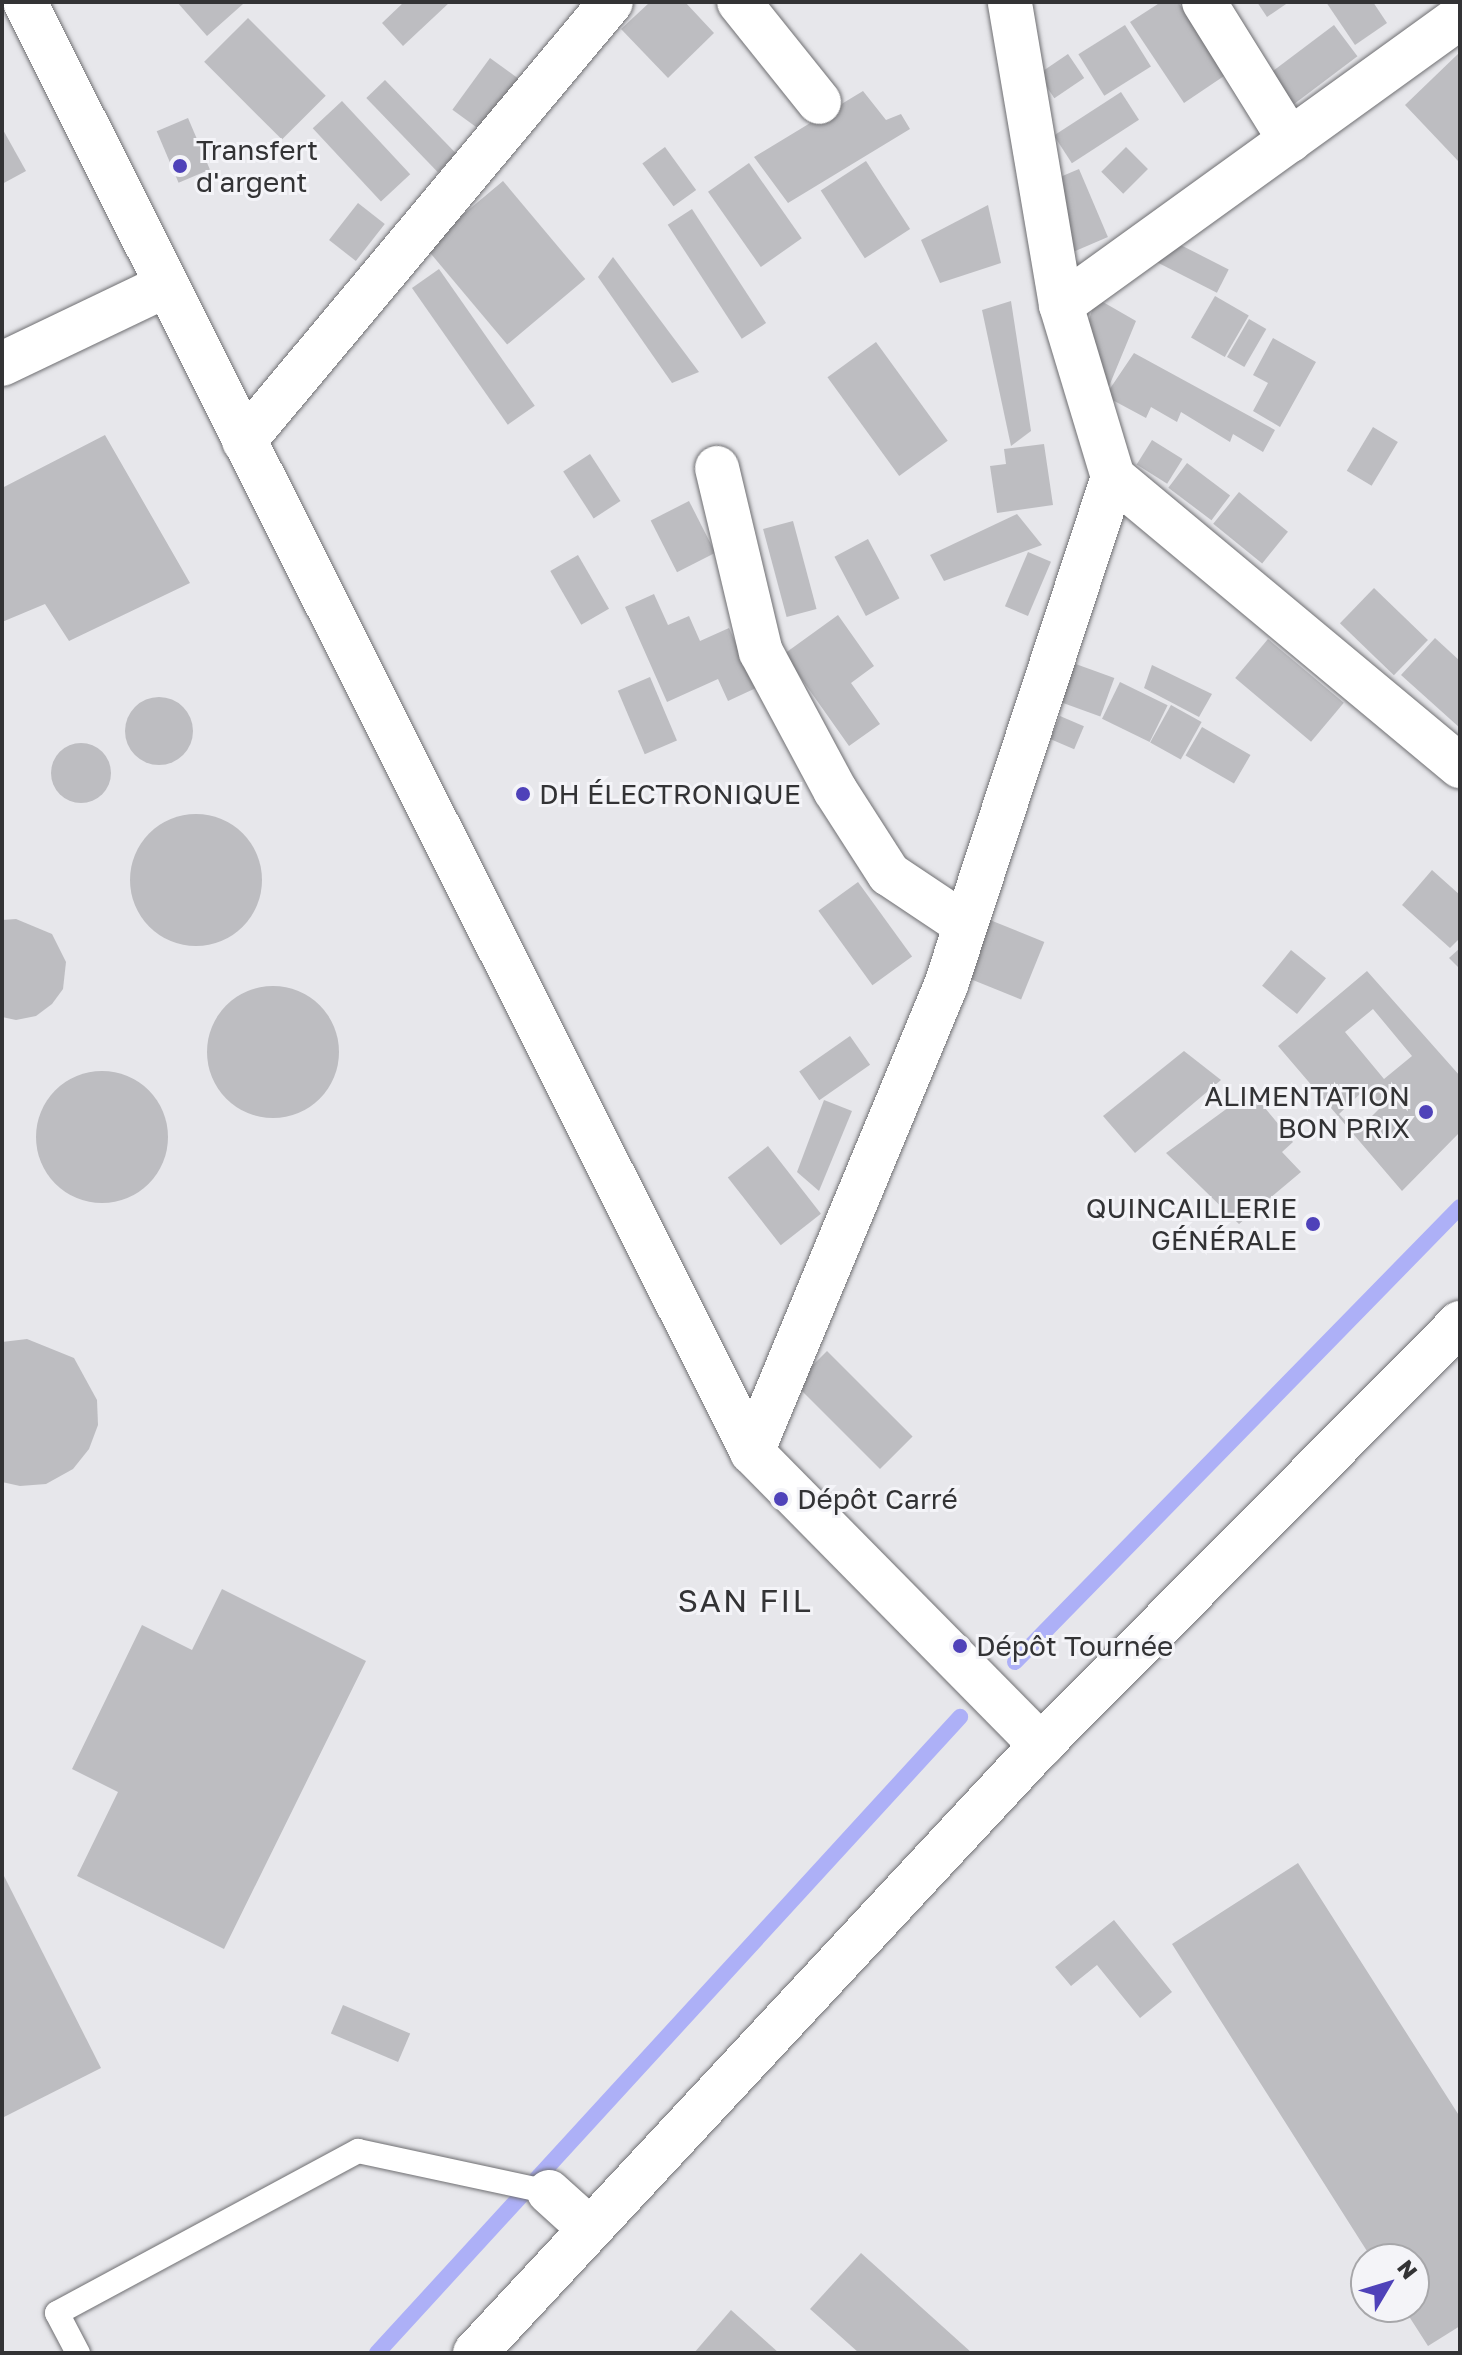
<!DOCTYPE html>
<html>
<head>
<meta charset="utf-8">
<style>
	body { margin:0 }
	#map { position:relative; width:1462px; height:2355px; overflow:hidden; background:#e7e7eb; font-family:"Golos Text",sans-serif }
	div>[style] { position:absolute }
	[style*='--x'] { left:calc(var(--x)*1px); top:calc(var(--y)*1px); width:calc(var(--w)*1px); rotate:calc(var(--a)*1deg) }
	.stream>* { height:16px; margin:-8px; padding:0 8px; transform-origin:8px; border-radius:8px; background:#adb0f7 }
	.building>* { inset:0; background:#bdbdc1; transform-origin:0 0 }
	.round { border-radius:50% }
	.roads { filter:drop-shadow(0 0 2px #6f6f72) drop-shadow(0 0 2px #6f6f72) }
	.lane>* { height:24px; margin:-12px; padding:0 12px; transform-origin:12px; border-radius:12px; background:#fff }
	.street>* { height:44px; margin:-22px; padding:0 22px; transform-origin:22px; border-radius:22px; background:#fff }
	.secondary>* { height:44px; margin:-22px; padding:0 22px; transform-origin:22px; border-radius:22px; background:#fff }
	.dots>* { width:22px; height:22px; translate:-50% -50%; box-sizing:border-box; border:4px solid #f4f4f8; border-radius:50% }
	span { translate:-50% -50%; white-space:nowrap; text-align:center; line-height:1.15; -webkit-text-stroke:6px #f4f4f8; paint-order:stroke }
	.poi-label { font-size:28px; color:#333335 }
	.left { translate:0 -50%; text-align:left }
	.right { translate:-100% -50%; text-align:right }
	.quarter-label { font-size:32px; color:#333335; letter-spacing:2px }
	.frame { position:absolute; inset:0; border:4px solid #333335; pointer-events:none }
	.north { position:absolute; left:1350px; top:2243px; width:80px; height:80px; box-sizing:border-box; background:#f4f4f8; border:2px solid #a7a7aa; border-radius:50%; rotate:52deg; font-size:22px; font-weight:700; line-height:32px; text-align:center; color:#333335 }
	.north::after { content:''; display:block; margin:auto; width:28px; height:36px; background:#4f42b9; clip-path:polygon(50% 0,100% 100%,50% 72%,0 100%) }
</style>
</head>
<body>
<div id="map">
	<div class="stream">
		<div style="--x:1015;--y:1662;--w:636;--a:-45.64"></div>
		<div style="--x:377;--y:2353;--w:863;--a:-47.49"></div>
	</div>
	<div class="building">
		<div style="clip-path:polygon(177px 2px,241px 2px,243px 4px,207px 36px)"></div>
		<div style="clip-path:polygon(404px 2px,450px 2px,403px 46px,382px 23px)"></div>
		<div style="clip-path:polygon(650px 2px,685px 2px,714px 33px,668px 78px,621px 29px)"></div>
		<div style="clip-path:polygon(1161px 2px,1178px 2px,1227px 74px,1184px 103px,1130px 22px)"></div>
		<div style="clip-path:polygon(1257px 2px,1289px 2px,1267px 17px)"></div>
		<div style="clip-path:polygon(1326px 2px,1373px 2px,1387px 23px,1355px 45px)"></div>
		<div style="left:248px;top:18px;width:110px;height:62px;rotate:45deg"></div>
		<div style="left:1125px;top:25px;width:49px;height:55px;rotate:58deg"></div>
		<div style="left:1334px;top:25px;width:39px;height:81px;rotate:53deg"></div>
		<div style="clip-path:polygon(1460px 52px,1460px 163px,1405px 105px)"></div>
		<div style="left:1068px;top:54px;width:29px;height:36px;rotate:56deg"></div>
		<div style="left:490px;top:58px;width:37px;height:64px;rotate:36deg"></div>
		<div style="left:385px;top:80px;width:103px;height:26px;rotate:46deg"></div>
		<div style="clip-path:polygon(863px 91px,886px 120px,901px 114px,910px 129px,788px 203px,754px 157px)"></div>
		<div style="left:1121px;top:92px;width:33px;height:80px;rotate:57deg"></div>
		<div style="left:342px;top:101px;width:100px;height:40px;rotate:47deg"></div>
		<div style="left:188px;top:118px;width:56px;height:34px;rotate:67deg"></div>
		<div style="clip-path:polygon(2px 128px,26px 171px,2px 184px)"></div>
		<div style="left:665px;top:147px;width:53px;height:28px;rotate:54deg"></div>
		<div style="left:1126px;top:147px;width:31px;height:35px;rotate:45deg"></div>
		<div style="left:866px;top:161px;width:81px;height:54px;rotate:57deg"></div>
		<div style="left:749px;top:163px;width:92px;height:50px;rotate:55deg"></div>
		<div style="left:1079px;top:169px;width:74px;height:36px;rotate:67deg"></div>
		<div style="left:503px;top:181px;width:128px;height:102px;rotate:50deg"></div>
		<div style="left:358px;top:203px;width:34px;height:47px;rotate:38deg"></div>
		<div style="clip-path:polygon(988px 205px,1001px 263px,940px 283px,921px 240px)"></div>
		<div style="left:692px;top:209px;width:136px;height:29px;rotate:57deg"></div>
		<div style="left:1161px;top:235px;width:76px;height:26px;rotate:27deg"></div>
		<div style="clip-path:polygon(613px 257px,699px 372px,672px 383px,598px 277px)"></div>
		<div style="left:439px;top:269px;width:167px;height:33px;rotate:55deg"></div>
		<div style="left:1215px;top:296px;width:39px;height:48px;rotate:30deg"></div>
		<div style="clip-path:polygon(1096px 298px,1136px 321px,1105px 396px,1134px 353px,1275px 430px,1263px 452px,1233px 434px,1230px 442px,1181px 412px,1177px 422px,1151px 407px,1146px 418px,1105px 396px,1085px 332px)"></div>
		<div style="clip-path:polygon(1011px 301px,1031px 431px,1011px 446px,982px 310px)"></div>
		<div style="left:1249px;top:319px;width:20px;height:44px;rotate:30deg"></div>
		<div style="clip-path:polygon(1273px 338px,1316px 362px,1280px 427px,1253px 411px,1268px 383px,1253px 375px)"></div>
		<div style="left:876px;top:342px;width:122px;height:60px;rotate:54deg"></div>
		<div style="left:1373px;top:427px;width:29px;height:51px;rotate:31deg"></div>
		<div style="clip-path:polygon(105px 435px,190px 583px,69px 641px,45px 604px,2px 622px,2px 488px)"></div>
		<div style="left:1152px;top:440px;width:36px;height:29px;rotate:32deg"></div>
		<div style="clip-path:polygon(1044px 444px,1053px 505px,997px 513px,990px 466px,1006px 464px,1004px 449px)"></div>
		<div style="left:590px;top:454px;width:56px;height:32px;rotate:57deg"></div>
		<div style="left:1187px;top:463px;width:54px;height:31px;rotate:37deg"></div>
		<div style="left:1239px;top:492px;width:63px;height:41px;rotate:39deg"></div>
		<div style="left:689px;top:501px;width:58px;height:43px;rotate:63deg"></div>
		<div style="clip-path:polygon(1017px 514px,1042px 545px,944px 581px,930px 555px)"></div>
		<div style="left:793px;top:521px;width:91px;height:31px;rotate:75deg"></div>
		<div style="left:868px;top:539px;width:67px;height:38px;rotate:62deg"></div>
		<div style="left:1028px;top:552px;width:25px;height:59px;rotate:23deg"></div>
		<div style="left:578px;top:555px;width:62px;height:32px;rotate:60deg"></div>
		<div style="left:1374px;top:588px;width:75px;height:49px;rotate:44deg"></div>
		<div style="clip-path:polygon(654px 594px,668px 625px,689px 616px,700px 641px,729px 628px,756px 688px,728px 701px,718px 679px,667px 702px,625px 607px)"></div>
		<div style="clip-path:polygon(838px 615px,874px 666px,851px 683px,880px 724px,849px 746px,784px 654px)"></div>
		<div style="clip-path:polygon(1435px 638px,1460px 661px,1460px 728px,1401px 675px)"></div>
		<div style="left:1268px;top:639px;width:99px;height:51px;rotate:40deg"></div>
		<div style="left:1073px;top:663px;width:44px;height:41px;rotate:20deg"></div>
		<div style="clip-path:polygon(1152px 665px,1212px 694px,1199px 717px,1144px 688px)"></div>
		<div style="left:650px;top:677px;width:69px;height:35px;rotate:67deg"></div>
		<div style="left:1120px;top:682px;width:53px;height:41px;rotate:26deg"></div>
		<div class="round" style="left:125px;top:697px;width:68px;height:68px"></div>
		<div style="left:1171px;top:705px;width:35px;height:43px;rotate:29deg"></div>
		<div style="left:1060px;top:716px;width:26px;height:25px;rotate:23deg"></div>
		<div style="left:1202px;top:727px;width:56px;height:33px;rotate:30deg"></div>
		<div class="round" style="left:51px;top:743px;width:60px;height:60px"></div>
		<div class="round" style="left:130px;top:814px;width:132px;height:132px"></div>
		<div style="clip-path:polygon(1432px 870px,1460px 895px,1460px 938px,1450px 948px,1402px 905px)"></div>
		<div style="left:858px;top:882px;width:92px;height:49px;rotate:54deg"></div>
		<div style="left:985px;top:918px;width:64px;height:62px;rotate:22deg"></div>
		<div style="clip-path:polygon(16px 919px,52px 934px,66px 962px,63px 989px,52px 1004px,36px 1016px,16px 1020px,2px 1017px,2px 920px)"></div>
		<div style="clip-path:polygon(1460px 948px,1460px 969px,1449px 958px)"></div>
		<div style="left:1291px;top:950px;width:45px;height:46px;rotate:39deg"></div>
		<div style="clip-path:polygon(evenodd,1367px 971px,1460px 1076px,1460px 1132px,1402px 1191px,1278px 1046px,1367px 971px,1373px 1009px,1412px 1056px,1384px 1079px,1345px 1032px,1373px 1009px,1367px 971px,1362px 1092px,1379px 1109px,1356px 1132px,1339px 1114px,1362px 1092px)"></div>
		<div class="round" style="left:207px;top:986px;width:132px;height:132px"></div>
		<div style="left:850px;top:1036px;width:35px;height:62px;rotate:55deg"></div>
		<div style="clip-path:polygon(1184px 1051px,1221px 1080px,1135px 1153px,1103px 1116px)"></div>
		<div class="round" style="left:36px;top:1071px;width:132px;height:132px"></div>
		<div style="clip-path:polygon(1251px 1091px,1293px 1142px,1282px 1152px,1301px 1172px,1239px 1224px,1166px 1153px)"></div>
		<div style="clip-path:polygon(824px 1100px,852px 1111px,819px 1191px,797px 1172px)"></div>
		<div style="left:768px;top:1146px;width:86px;height:51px;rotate:52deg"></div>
		<div style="clip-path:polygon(27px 1339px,74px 1358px,97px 1400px,98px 1425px,89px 1449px,73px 1469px,46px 1484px,20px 1486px,2px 1482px,2px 1342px)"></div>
		<div style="left:827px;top:1351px;width:121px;height:46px;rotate:45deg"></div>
		<div style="clip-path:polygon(222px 1589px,366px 1661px,224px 1949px,77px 1876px,118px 1792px,72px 1769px,142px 1625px,192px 1650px)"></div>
		<div style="clip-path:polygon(1298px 1863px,1460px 2117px,1460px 2326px,1428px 2346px,1403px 2307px,1414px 2307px,1414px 2259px,1372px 2259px,1172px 1944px)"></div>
		<div style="clip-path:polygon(2px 1872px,101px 2068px,2px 2118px)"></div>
		<div style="clip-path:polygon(1114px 1920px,1172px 1992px,1140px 2018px,1097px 1965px,1071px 1986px,1055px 1967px)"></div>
		<div style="left:343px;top:2005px;width:73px;height:31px;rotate:23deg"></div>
		<div style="clip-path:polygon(861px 2253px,972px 2353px,859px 2353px,810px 2309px)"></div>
		<div style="clip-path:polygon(731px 2310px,779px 2353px,694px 2353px)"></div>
	</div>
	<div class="roads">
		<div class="lane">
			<div style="--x:78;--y:2353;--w:45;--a:-117.7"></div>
			<div style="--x:57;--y:2313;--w:342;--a:-28.3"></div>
			<div style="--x:358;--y:2151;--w:195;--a:12.1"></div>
		</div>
		<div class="street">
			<div style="--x:739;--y:2;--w:128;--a:51.3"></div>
			<div style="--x:1204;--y:2;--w:163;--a:58.1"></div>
			<div style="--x:1061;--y:305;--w:492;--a:-35.8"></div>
			<div style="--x:2;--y:364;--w:181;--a:-25.6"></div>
			<div style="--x:244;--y:441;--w:572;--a:-50.1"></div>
			<div style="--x:717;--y:468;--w:189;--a:76.6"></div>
			<div style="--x:761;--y:652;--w:157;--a:61.8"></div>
			<div style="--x:835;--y:790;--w:100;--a:57.3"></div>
			<div style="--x:889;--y:874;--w:90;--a:33.7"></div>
			<div style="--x:1113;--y:477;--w:452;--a:39.8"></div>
			<div style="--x:752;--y:1452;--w:506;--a:-67.44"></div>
			<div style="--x:946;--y:985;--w:535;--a:-71.8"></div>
			<div style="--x:1113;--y:477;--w:180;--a:-106.8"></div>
			<div style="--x:1061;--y:305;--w:307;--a:-99.6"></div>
			<div style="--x:549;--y:2192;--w:55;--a:42.1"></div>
		</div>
		<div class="secondary">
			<div style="--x:25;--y:2;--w:1622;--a:63.37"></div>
			<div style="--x:752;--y:1452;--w:412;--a:45.4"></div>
			<div style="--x:475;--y:2353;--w:831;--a:-47.05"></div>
			<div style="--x:1041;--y:1745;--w:595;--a:-45.2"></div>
		</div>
	</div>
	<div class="dots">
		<div style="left:180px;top:166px;background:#4f42b9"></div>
		<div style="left:523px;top:794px;background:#4f42b9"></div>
		<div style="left:1426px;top:1112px;background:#4f42b9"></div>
		<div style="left:1313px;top:1224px;background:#4f42b9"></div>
		<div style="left:781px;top:1499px;background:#4f42b9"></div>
		<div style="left:960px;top:1646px;background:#4f42b9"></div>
	</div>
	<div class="poi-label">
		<span class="left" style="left:196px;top:166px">Transfert<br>d'argent</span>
		<span class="left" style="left:539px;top:794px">DH ÉLECTRONIQUE</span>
		<span class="right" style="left:1410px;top:1112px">ALIMENTATION<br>BON PRIX</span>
		<span class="right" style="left:1297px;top:1224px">QUINCAILLERIE<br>GÉNÉRALE</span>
		<span class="left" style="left:797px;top:1499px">Dépôt Carré</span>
		<span class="left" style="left:976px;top:1646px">Dépôt Tournée</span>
	</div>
	<div class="quarter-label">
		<span style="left:745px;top:1600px">SAN FIL</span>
	</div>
	<div class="frame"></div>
	<div class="north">N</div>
</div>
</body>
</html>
